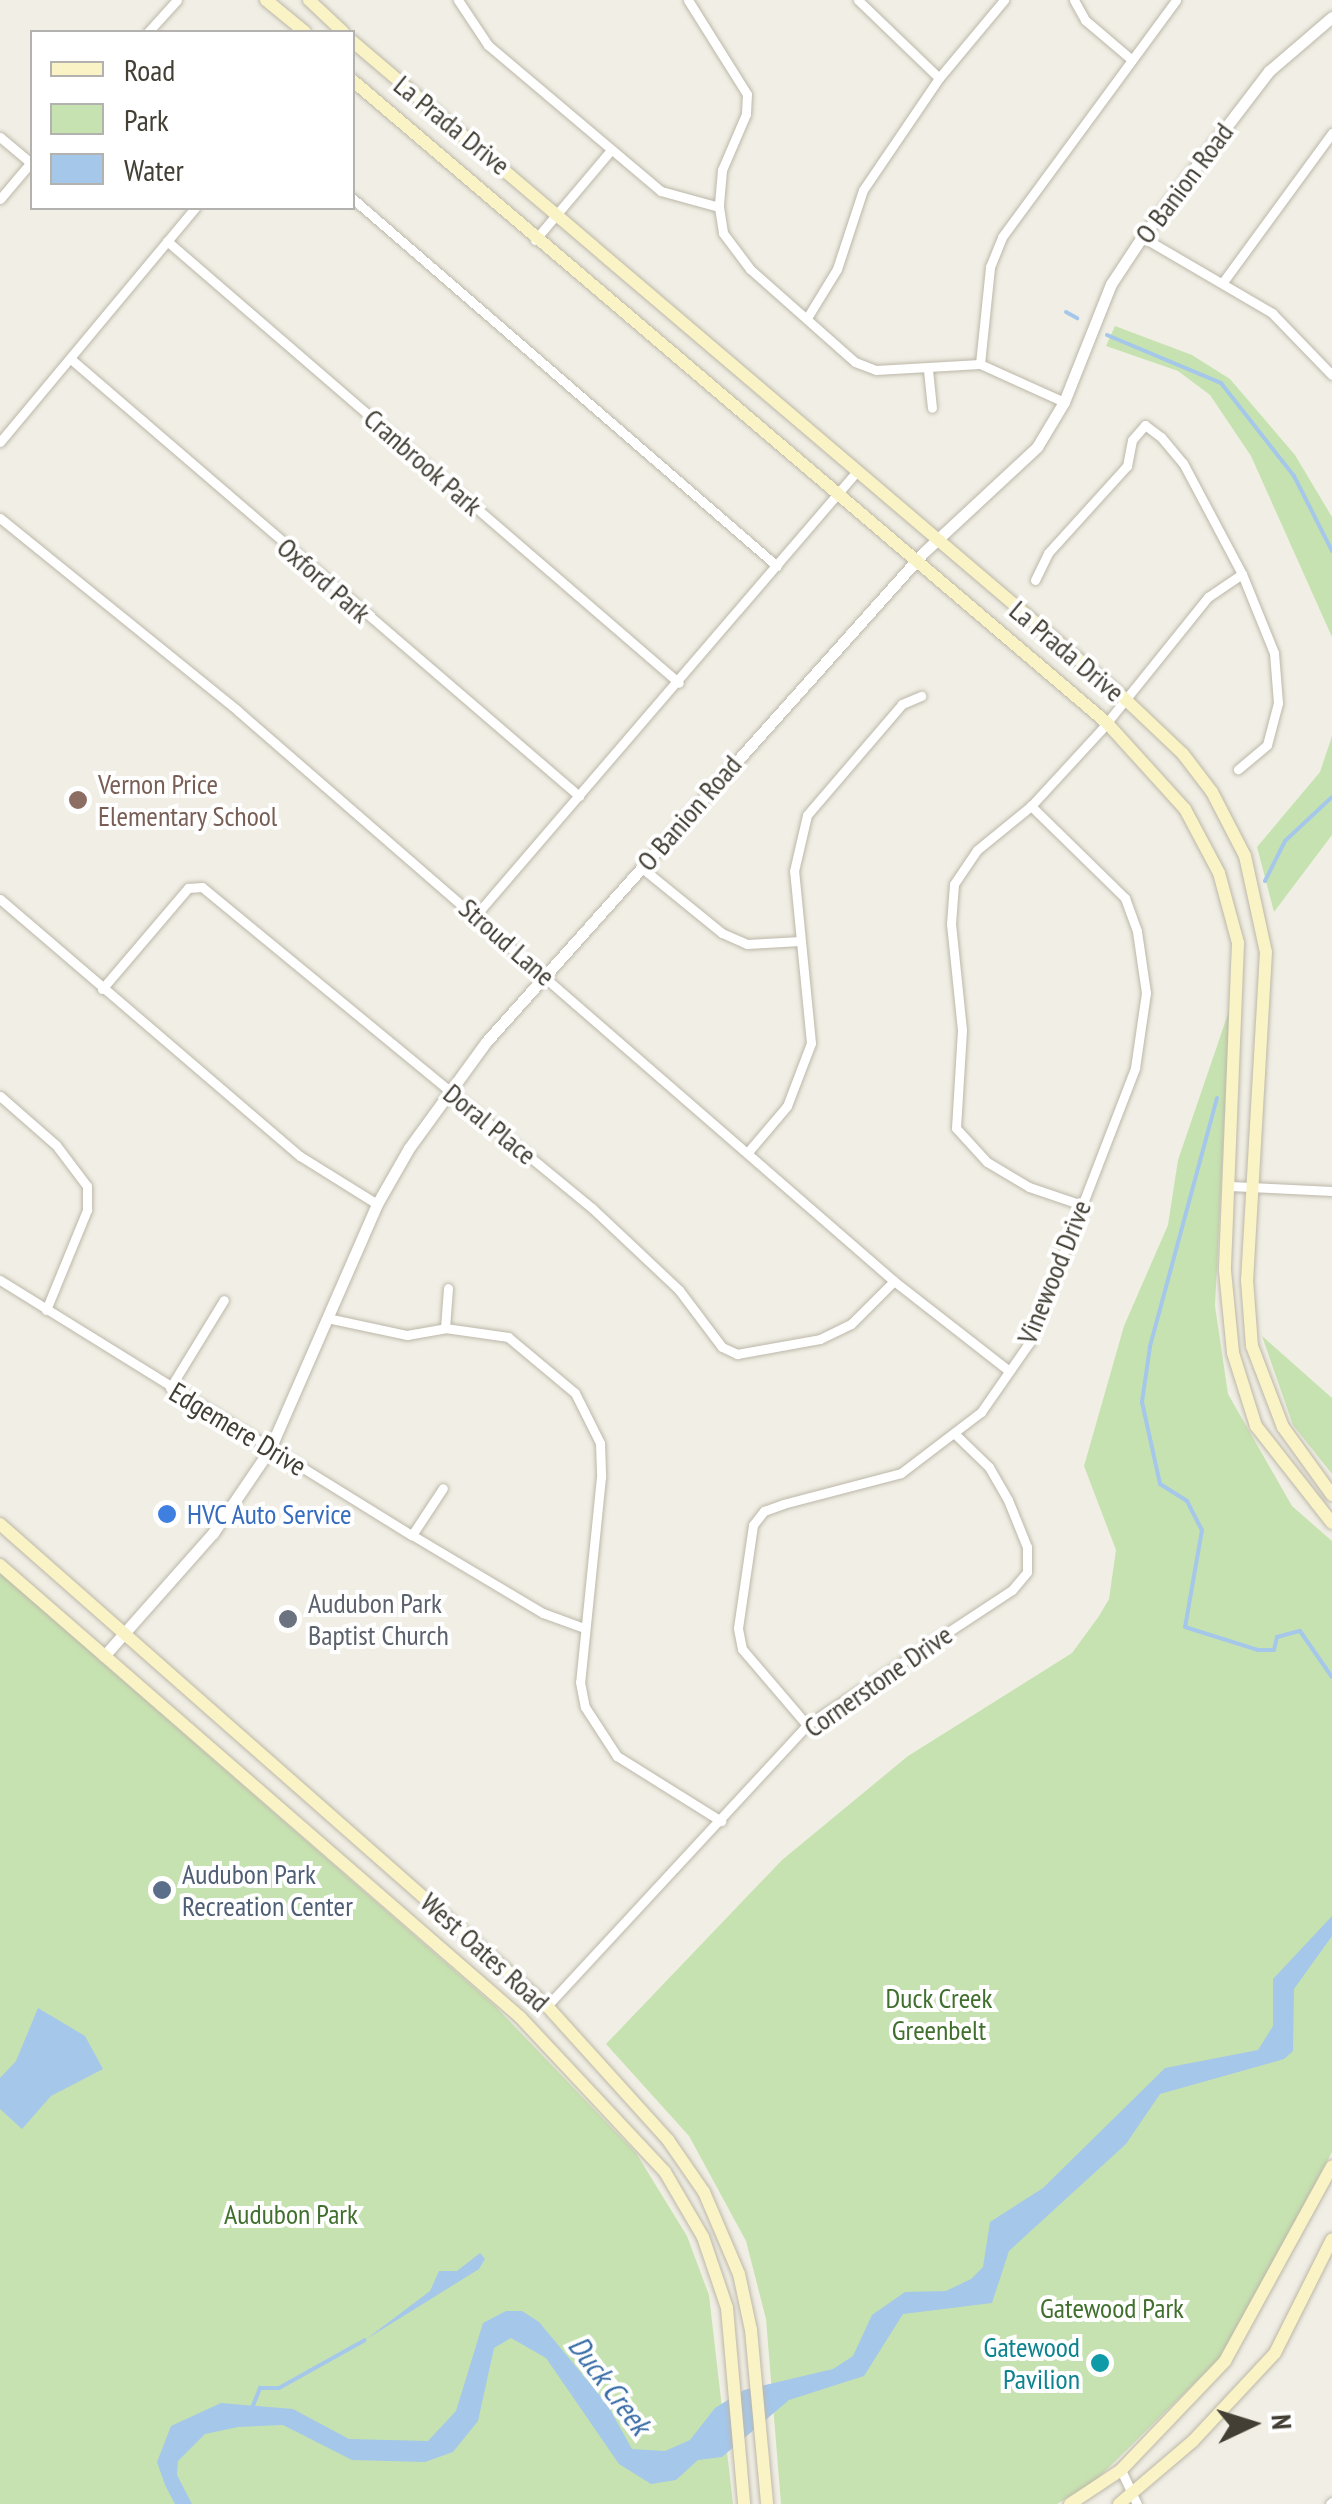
<!DOCTYPE html>
<html>
<head>
<meta charset="utf-8">
<style>
	body { margin:0 }
	#map { position:relative; width:1332px; height:2504px; overflow:hidden; background:#f1efe5; font-family:"PT Sans Narrow",sans-serif }
	div>[style] { position:absolute }
	[style*='--x'] { left:calc(var(--x)*1px); top:calc(var(--y)*1px); width:calc(var(--w)*1px); rotate:calc(var(--a)*1deg) }
	.green>* { inset:0; background:#c7e2b1 }
	.water>* { inset:0; background:#a5c7ea }
	.stream>* { height:4px; margin:-2px; padding:0 2px; transform-origin:2px; border-radius:2px; background:#a5c7ea }
	.roads { filter:drop-shadow(0 0 2px #bcb7a9) drop-shadow(0 0 2px #bcb7a9) }
	.minor>* { height:9px; margin:-4.5px; padding:0 4.5px; transform-origin:4.5px; border-radius:4.5px; background:#fff }
	.tertiary>* { height:11px; margin:-5.5px; padding:0 5.5px; transform-origin:5.5px; border-radius:5.5px; background:#fff }
	.secondary>* { height:12px; margin:-6px; padding:0 6px; transform-origin:6px; border-radius:6px; background:#faf3c6 }
	.dots>* { width:28px; height:28px; translate:-50% -50%; box-sizing:border-box; border:5px solid #fff; border-radius:50% }
	span { translate:-50% -50%; white-space:nowrap; text-align:center; line-height:1.15; -webkit-text-stroke:8px #fff; paint-order:stroke }
	.street-label { font-size:28px; color:#433f35 }
	.education-label { font-size:28px; color:#785e54 }
	.left { translate:0 -50%; text-align:left }
	.shop-label { font-size:28px; color:#366cbe }
	.worship-label { font-size:28px; color:#5b616d }
	.service-label { font-size:28px; color:#4e5e75 }
	.park-label { font-size:28px; color:#406f2e }
	.culture-label { font-size:28px; color:#0d838f }
	.right { translate:-100% -50%; text-align:right }
	.water-label { font-size:30px; color:#386ca6; font-style:italic }
	.legend { position:absolute; left:30px; top:30px; width:325px; height:180px; box-sizing:border-box; background:#fff; border:2px solid #b4b2ae; margin:0; padding:12px 18px; list-style:none; font-size:30px; color:#433f35 }
	.legend li { display:flex; align-items:center; gap:20px; height:50px }
	.legend b { width:50px; border:2px solid #b4b2ae }
	.north { position:absolute; left:1202px; top:2374px; width:100px; height:100px; -webkit-text-stroke:8px #fff; paint-order:stroke; rotate:86deg; font-size:28px; font-weight:700; line-height:40px; text-align:center; color:#433f35 }
	.north::after { content:''; display:block; margin:auto; width:35px; height:45px; background:#433f35; clip-path:polygon(50% 0,100% 100%,50% 72%,0 100%) }
</style>
</head>
<body>
<div id="map">
	<div class="green">
		<div style="clip-path:polygon(1115px 326px,1192px 355px,1230px 379px,1295px 455px,1332px 517px,1332px 637px,1251px 456px,1210px 395px,1178px 371px,1106px 346px)"></div>
		<div style="clip-path:polygon(1332px 736px,1332px 835px,1274px 912px,1257px 847px,1320px 772px)"></div>
		<div style="clip-path:polygon(1230px 1008px,1215px 1306px,1228px 1394px,1292px 1506px,1332px 1541px,1332px 2152px,1223px 2355px,1096px 2480px,1057px 2504px,781px 2504px,766px 2319px,746px 2241px,689px 2136px,606px 2044px,782px 1860px,908px 1756px,1072px 1653px,1099px 1616px,1109px 1599px,1116px 1550px,1084px 1466px,1124px 1326px,1168px 1225px,1178px 1160px)"></div>
		<div style="clip-path:polygon(1262px 1336px,1332px 1398px,1332px 1474px,1293px 1425px)"></div>
		<div style="clip-path:polygon(0 1573px,495px 2006px,636px 2153px,687px 2236px,709px 2295px,733px 2504px,0 2504px)"></div>
	</div>
	<div class="water">
		<div style="clip-path:polygon(1332px 1916px,1332px 1936px,1294px 1989px,1293px 2051px,1284px 2059px,1160px 2094px,1126px 2144px,1009px 2251px,992px 2303px,903px 2314px,864px 2376px,789px 2400px,722px 2457px,698px 2460px,676px 2480px,651px 2484px,619px 2464px,546px 2358px,511px 2338px,494px 2348px,478px 2421px,453px 2452px,425px 2462px,352px 2460px,283px 2425px,238px 2427px,205px 2434px,178px 2461px,177px 2475px,192px 2504px,175px 2504px,165px 2485px,157px 2462px,171px 2426px,221px 2403px,293px 2409px,349px 2439px,428px 2441px,456px 2411px,483px 2323px,506px 2311px,522px 2311px,539px 2322px,607px 2404px,632px 2449px,665px 2451px,690px 2440px,715px 2408px,744px 2390px,833px 2369px,853px 2356px,872px 2315px,905px 2292px,946px 2291px,971px 2279px,983px 2267px,990px 2222px,1043px 2188px,1165px 2068px,1258px 2050px,1273px 2026px,1273px 1979px)"></div>
		<div style="clip-path:polygon(38px 2008px,85px 2036px,103px 2069px,51px 2096px,22px 2129px,0 2109px,0 2078px,16px 2061px)"></div>
		<div style="clip-path:polygon(480px 2253px,485px 2259px,479px 2269px,365px 2340px,430px 2291px,439px 2271px,457px 2271px)"></div>
	</div>
	<div class="stream">
		<div style="--x:1066;--y:312;--w:13;--a:29"></div>
		<div style="--x:1107;--y:335;--w:124;--a:22.8"></div>
		<div style="--x:1221;--y:383;--w:118;--a:51.9"></div>
		<div style="--x:1294;--y:476;--w:84;--a:63.1"></div>
		<div style="--x:1265;--y:881;--w:45;--a:-63.4"></div>
		<div style="--x:1285;--y:841;--w:64;--a:-43.1"></div>
		<div style="--x:1217;--y:1098;--w:258;--a:105.1"></div>
		<div style="--x:1150;--y:1347;--w:56;--a:98.3"></div>
		<div style="--x:1142;--y:1402;--w:84;--a:77.6"></div>
		<div style="--x:1160;--y:1484;--w:32;--a:32"></div>
		<div style="--x:1187;--y:1501;--w:33;--a:63"></div>
		<div style="--x:1202;--y:1530;--w:98;--a:99.9"></div>
		<div style="--x:1185;--y:1627;--w:77;--a:17.5"></div>
		<div style="--x:1258;--y:1650;--w:16;--a:0"></div>
		<div style="--x:1274;--y:1650;--w:13;--a:-77"></div>
		<div style="--x:1277;--y:1637;--w:24;--a:-15"></div>
		<div style="--x:1300;--y:1631;--w:56;--a:55.2"></div>
		<div style="--x:252;--y:2408;--w:22;--a:-68"></div>
		<div style="--x:260;--y:2388;--w:19;--a:0"></div>
		<div style="--x:279;--y:2388;--w:98;--a:-29.2"></div>
	</div>
	<div class="roads">
		<div class="minor">
			<div style="--x:458;--y:0;--w:54;--a:56.3"></div>
			<div style="--x:488;--y:45;--w:226;--a:40.2"></div>
			<div style="--x:661;--y:191;--w:60;--a:15.4"></div>
			<div style="--x:688;--y:0;--w:111;--a:57.9"></div>
			<div style="--x:747;--y:94;--w:20;--a:93"></div>
			<div style="--x:746;--y:114;--w:61;--a:113.2"></div>
			<div style="--x:722;--y:170;--w:37;--a:95"></div>
			<div style="--x:719;--y:207;--w:26;--a:81"></div>
			<div style="--x:723;--y:233;--w:45;--a:53.1"></div>
			<div style="--x:750;--y:269;--w:140;--a:41.5"></div>
			<div style="--x:855;--y:362;--w:22;--a:21"></div>
			<div style="--x:876;--y:370;--w:104;--a:-3.3"></div>
			<div style="--x:980;--y:364;--w:92;--a:24.3"></div>
			<div style="--x:858;--y:0;--w:112;--a:43.9"></div>
			<div style="--x:1074;--y:0;--w:23;--a:61"></div>
			<div style="--x:1085;--y:20;--w:60;--a:40.3"></div>
			<div style="--x:148;--y:32;--w:43;--a:-47.8"></div>
			<div style="--x:0;--y:137;--w:40;--a:40"></div>
			<div style="--x:352;--y:198;--w:562;--a:40.89"></div>
			<div style="--x:0;--y:199;--w:50;--a:-49.9"></div>
			<div style="--x:1142;--y:237;--w:151;--a:30.3"></div>
			<div style="--x:1272;--y:313;--w:86;--a:45.9"></div>
			<div style="--x:535;--y:240;--w:118;--a:-49.8"></div>
			<div style="--x:167;--y:241;--w:676;--a:40.8"></div>
			<div style="--x:1223;--y:282;--w:185;--a:-53.8"></div>
			<div style="--x:807;--y:318;--w:57;--a:-58.5"></div>
			<div style="--x:837;--y:269;--w:83;--a:-71.8"></div>
			<div style="--x:863;--y:190;--w:135;--a:-55.8"></div>
			<div style="--x:939;--y:78;--w:102;--a:-50.2"></div>
			<div style="--x:72;--y:360;--w:669;--a:40.69"></div>
			<div style="--x:980;--y:364;--w:98;--a:-84.1"></div>
			<div style="--x:990;--y:267;--w:32;--a:-68"></div>
			<div style="--x:1002;--y:237;--w:294;--a:-53.7"></div>
			<div style="--x:928;--y:370;--w:38;--a:84"></div>
			<div style="--x:0;--y:442;--w:305;--a:-50.2"></div>
			<div style="--x:0;--y:518;--w:306;--a:39"></div>
			<div style="--x:238;--y:711;--w:869;--a:40.99"></div>
			<div style="--x:894;--y:1281;--w:146;--a:38"></div>
			<div style="--x:1035;--y:580;--w:30;--a:-64"></div>
			<div style="--x:1048;--y:553;--w:118;--a:-47.8"></div>
			<div style="--x:1127;--y:466;--w:26;--a:-79"></div>
			<div style="--x:1132;--y:440;--w:20;--a:-49"></div>
			<div style="--x:1145;--y:425;--w:20;--a:37"></div>
			<div style="--x:1161;--y:437;--w:34;--a:50"></div>
			<div style="--x:1183;--y:463;--w:126;--a:62"></div>
			<div style="--x:1242;--y:574;--w:85;--a:67.9"></div>
			<div style="--x:1274;--y:653;--w:50;--a:85.4"></div>
			<div style="--x:1278;--y:703;--w:43;--a:104.7"></div>
			<div style="--x:1267;--y:745;--w:38;--a:140"></div>
			<div style="--x:642;--y:868;--w:103;--a:39.1"></div>
			<div style="--x:722;--y:933;--w:27;--a:24"></div>
			<div style="--x:747;--y:944;--w:53;--a:-3.2"></div>
			<div style="--x:0;--y:899;--w:395;--a:40.6"></div>
			<div style="--x:300;--y:1156;--w:91;--a:31.9"></div>
			<div style="--x:476;--y:915;--w:586;--a:-49.36"></div>
			<div style="--x:102;--y:989;--w:133;--a:-49.6"></div>
			<div style="--x:188;--y:888;--w:14;--a:-4"></div>
			<div style="--x:202;--y:887;--w:505;--a:39.46"></div>
			<div style="--x:592;--y:1208;--w:120;--a:43.3"></div>
			<div style="--x:679;--y:1290;--w:71;--a:53"></div>
			<div style="--x:722;--y:1347;--w:17;--a:25"></div>
			<div style="--x:737;--y:1354;--w:84;--a:-10.2"></div>
			<div style="--x:820;--y:1339;--w:34;--a:-26"></div>
			<div style="--x:851;--y:1324;--w:61;--a:-45"></div>
			<div style="--x:0;--y:1096;--w:74;--a:41.2"></div>
			<div style="--x:56;--y:1145;--w:51;--a:52.9"></div>
			<div style="--x:87;--y:1186;--w:24;--a:90"></div>
			<div style="--x:87;--y:1210;--w:108;--a:112.3"></div>
			<div style="--x:748;--y:1152;--w:60;--a:-49.7"></div>
			<div style="--x:787;--y:1106;--w:67;--a:-69.1"></div>
			<div style="--x:811;--y:1043;--w:173;--a:-95.6"></div>
			<div style="--x:794;--y:871;--w:57;--a:-76.9"></div>
			<div style="--x:807;--y:815;--w:146;--a:-49.4"></div>
			<div style="--x:902;--y:704;--w:21;--a:-23"></div>
			<div style="--x:1230;--y:1186;--w:102;--a:2.8"></div>
			<div style="--x:1082;--y:1205;--w:56;--a:-161.2"></div>
			<div style="--x:1029;--y:1187;--w:49;--a:-149.2"></div>
			<div style="--x:987;--y:1162;--w:46;--a:-132.4"></div>
			<div style="--x:956;--y:1128;--w:98;--a:-86.5"></div>
			<div style="--x:962;--y:1030;--w:107;--a:-95.9"></div>
			<div style="--x:951;--y:924;--w:40;--a:-85.7"></div>
			<div style="--x:954;--y:884;--w:41;--a:-55.9"></div>
			<div style="--x:977;--y:850;--w:70;--a:-39.2"></div>
			<div style="--x:1031;--y:806;--w:103;--a:-47.4"></div>
			<div style="--x:1101;--y:730;--w:171;--a:-51.2"></div>
			<div style="--x:1208;--y:597;--w:41;--a:-34.1"></div>
			<div style="--x:0;--y:1280;--w:485;--a:31.8"></div>
			<div style="--x:412;--y:1535;--w:152;--a:30.8"></div>
			<div style="--x:543;--y:1613;--w:44;--a:20.1"></div>
			<div style="--x:327;--y:1318;--w:82;--a:12"></div>
			<div style="--x:407;--y:1335;--w:39;--a:-10"></div>
			<div style="--x:445;--y:1328;--w:64;--a:8.1"></div>
			<div style="--x:508;--y:1337;--w:87;--a:39.9"></div>
			<div style="--x:575;--y:1393;--w:56;--a:63.4"></div>
			<div style="--x:600;--y:1443;--w:34;--a:88"></div>
			<div style="--x:601;--y:1477;--w:206;--a:95.8"></div>
			<div style="--x:580;--y:1682;--w:25;--a:79"></div>
			<div style="--x:585;--y:1707;--w:59;--a:56.9"></div>
			<div style="--x:617;--y:1756;--w:123;--a:32"></div>
			<div style="--x:445;--y:1328;--w:40;--a:-85.7"></div>
			<div style="--x:170;--y:1388;--w:103;--a:-58.5"></div>
			<div style="--x:412;--y:1535;--w:56;--a:-56.6"></div>
			<div style="--x:807;--y:1725;--w:100;--a:-130.5"></div>
			<div style="--x:742;--y:1649;--w:21;--a:-101"></div>
			<div style="--x:738;--y:1628;--w:104;--a:-81.7"></div>
			<div style="--x:753;--y:1525;--w:18;--a:-52"></div>
			<div style="--x:764;--y:1511;--w:20;--a:-20"></div>
			<div style="--x:783;--y:1504;--w:122;--a:-14.7"></div>
			<div style="--x:901;--y:1473;--w:101;--a:-37.3"></div>
			<div style="--x:981;--y:1412;--w:84;--a:-55.2"></div>
			<div style="--x:1029;--y:1343;--w:295;--a:-68.9"></div>
			<div style="--x:1135;--y:1068;--w:76;--a:-81.7"></div>
			<div style="--x:1146;--y:993;--w:63;--a:-98.3"></div>
			<div style="--x:1137;--y:931;--w:35;--a:-110"></div>
			<div style="--x:1125;--y:898;--w:132;--a:-135.6"></div>
			<div style="--x:547;--y:2006;--w:383;--a:-47.2"></div>
			<div style="--x:807;--y:1725;--w:245;--a:-33.4"></div>
			<div style="--x:1012;--y:1590;--w:23;--a:-50"></div>
			<div style="--x:1027;--y:1572;--w:25;--a:-90"></div>
			<div style="--x:1027;--y:1547;--w:51;--a:-112"></div>
			<div style="--x:1008;--y:1500;--w:38;--a:-120"></div>
			<div style="--x:989;--y:1467;--w:46;--a:-135.9"></div>
			<div style="--x:1121;--y:2470;--w:38;--a:65"></div>
			<div style="--x:1330;--y:2504;--w:3;--a:-45"></div>
		</div>
		<div class="tertiary">
			<div style="--x:104;--y:1656;--w:164;--a:-48.5"></div>
			<div style="--x:213;--y:1533;--w:102;--a:-55.8"></div>
			<div style="--x:270;--y:1449;--w:267;--a:-66.4"></div>
			<div style="--x:377;--y:1204;--w:64;--a:-60.3"></div>
			<div style="--x:409;--y:1148;--w:131;--a:-54"></div>
			<div style="--x:486;--y:1042;--w:657;--a:-48.21"></div>
			<div style="--x:924;--y:552;--w:154;--a:-42.9"></div>
			<div style="--x:1037;--y:447;--w:52;--a:-59"></div>
			<div style="--x:1064;--y:402;--w:127;--a:-68.3"></div>
			<div style="--x:1111;--y:284;--w:56;--a:-56.6"></div>
			<div style="--x:1142;--y:237;--w:209;--a:-52.6"></div>
			<div style="--x:1269;--y:71;--w:83;--a:-40.6"></div>
		</div>
		<div class="secondary">
			<div style="--x:266;--y:0;--w:50;--a:39.4"></div>
			<div style="--x:309;--y:0;--w:47;--a:43.3"></div>
			<div style="--x:352;--y:41;--w:1014;--a:40.4"></div>
			<div style="--x:1124;--y:698;--w:81;--a:43.5"></div>
			<div style="--x:1183;--y:754;--w:48;--a:52.7"></div>
			<div style="--x:1212;--y:792;--w:72;--a:62.7"></div>
			<div style="--x:1245;--y:856;--w:98;--a:77.7"></div>
			<div style="--x:1266;--y:952;--w:329;--a:93.3"></div>
			<div style="--x:1247;--y:1280;--w:66;--a:85.7"></div>
			<div style="--x:1252;--y:1346;--w:87;--a:69.1"></div>
			<div style="--x:1283;--y:1427;--w:84;--a:54.2"></div>
			<div style="--x:352;--y:80;--w:992;--a:40.42"></div>
			<div style="--x:1107;--y:723;--w:116;--a:47.8"></div>
			<div style="--x:1185;--y:809;--w:72;--a:62"></div>
			<div style="--x:1219;--y:873;--w:73;--a:74.8"></div>
			<div style="--x:1238;--y:943;--w:328;--a:92.3"></div>
			<div style="--x:1225;--y:1271;--w:82;--a:84.4"></div>
			<div style="--x:1233;--y:1353;--w:77;--a:72.5"></div>
			<div style="--x:1256;--y:1426;--w:123;--a:51.9"></div>
			<div style="--x:0;--y:1524;--w:729;--a:41.39"></div>
			<div style="--x:547;--y:2006;--w:181;--a:47.9"></div>
			<div style="--x:668;--y:2140;--w:63;--a:55.3"></div>
			<div style="--x:704;--y:2192;--w:89;--a:66.9"></div>
			<div style="--x:739;--y:2274;--w:57;--a:77.9"></div>
			<div style="--x:751;--y:2330;--w:175;--a:84.7"></div>
			<div style="--x:0;--y:1565;--w:689;--a:41"></div>
			<div style="--x:520;--y:2017;--w:212;--a:46.9"></div>
			<div style="--x:665;--y:2172;--w:75;--a:59.7"></div>
			<div style="--x:703;--y:2237;--w:75;--a:71.3"></div>
			<div style="--x:727;--y:2308;--w:197;--a:85"></div>
			<div style="--x:1070;--y:2504;--w:61;--a:-33.7"></div>
			<div style="--x:1121;--y:2470;--w:151;--a:-46.3"></div>
			<div style="--x:1225;--y:2361;--w:222;--a:-61.2"></div>
			<div style="--x:1119;--y:2504;--w:97;--a:-40.4"></div>
			<div style="--x:1193;--y:2441;--w:120;--a:-47"></div>
			<div style="--x:1275;--y:2353;--w:127;--a:-63.4"></div>
		</div>
	</div>
	<div class="dots">
		<div style="left:78px;top:800px;background:#8d6e63"></div>
		<div style="left:167px;top:1514px;background:#3f7fe0"></div>
		<div style="left:288px;top:1619px;background:#6b7280"></div>
		<div style="left:162px;top:1890px;background:#5c6f8a"></div>
		<div style="left:1100px;top:2363px;background:#0f9aa8"></div>
	</div>
	<div class="street-label">
		<span style="left:452px;top:125px;rotate:39deg">La Prada Drive</span>
		<span style="left:1184px;top:183px;rotate:-53deg">O Banion Road</span>
		<span style="left:423px;top:462px;rotate:41deg">Cranbrook Park</span>
		<span style="left:324px;top:580px;rotate:41deg">Oxford Park</span>
		<span style="left:1067px;top:651px;rotate:40deg">La Prada Drive</span>
		<span style="left:689px;top:813px;rotate:-49deg">O Banion Road</span>
		<span style="left:507px;top:942px;rotate:41deg">Stroud Lane</span>
		<span style="left:490px;top:1124px;rotate:39deg">Doral Place</span>
		<span style="left:1054px;top:1272px;rotate:-68deg">Vinewood Drive</span>
		<span style="left:238px;top:1429px;rotate:31deg">Edgemere Drive</span>
		<span style="left:878px;top:1681px;rotate:-35deg">Cornerstone Drive</span>
		<span style="left:485px;top:1952px;rotate:42deg">West Oates Road</span>
	</div>
	<div class="education-label">
		<span class="left" style="left:98px;top:800px">Vernon Price<br>Elementary School</span>
	</div>
	<div class="shop-label">
		<span class="left" style="left:187px;top:1514px">HVC Auto Service</span>
	</div>
	<div class="worship-label">
		<span class="left" style="left:308px;top:1619px">Audubon Park<br>Baptist Church</span>
	</div>
	<div class="service-label">
		<span class="left" style="left:182px;top:1890px">Audubon Park<br>Recreation Center</span>
	</div>
	<div class="park-label">
		<span style="left:939px;top:2014px">Duck Creek<br>Greenbelt</span>
		<span style="left:291px;top:2214px">Audubon Park</span>
		<span style="left:1112px;top:2308px">Gatewood Park</span>
	</div>
	<div class="culture-label">
		<span class="right" style="left:1080px;top:2363px">Gatewood<br>Pavilion</span>
	</div>
	<div class="water-label">
		<span style="left:610px;top:2385px;rotate:53deg">Duck Creek</span>
	</div>
	<ul class="legend">
	<li><b style="height:12px;background:#faf3c6"></b>Road</li>
	<li><b style="height:28px;background:#c7e2b1"></b>Park</li>
	<li><b style="height:28px;background:#a5c7ea"></b>Water</li>
	</ul>
	<div class="north">N</div>
</div>
</body>
</html>
